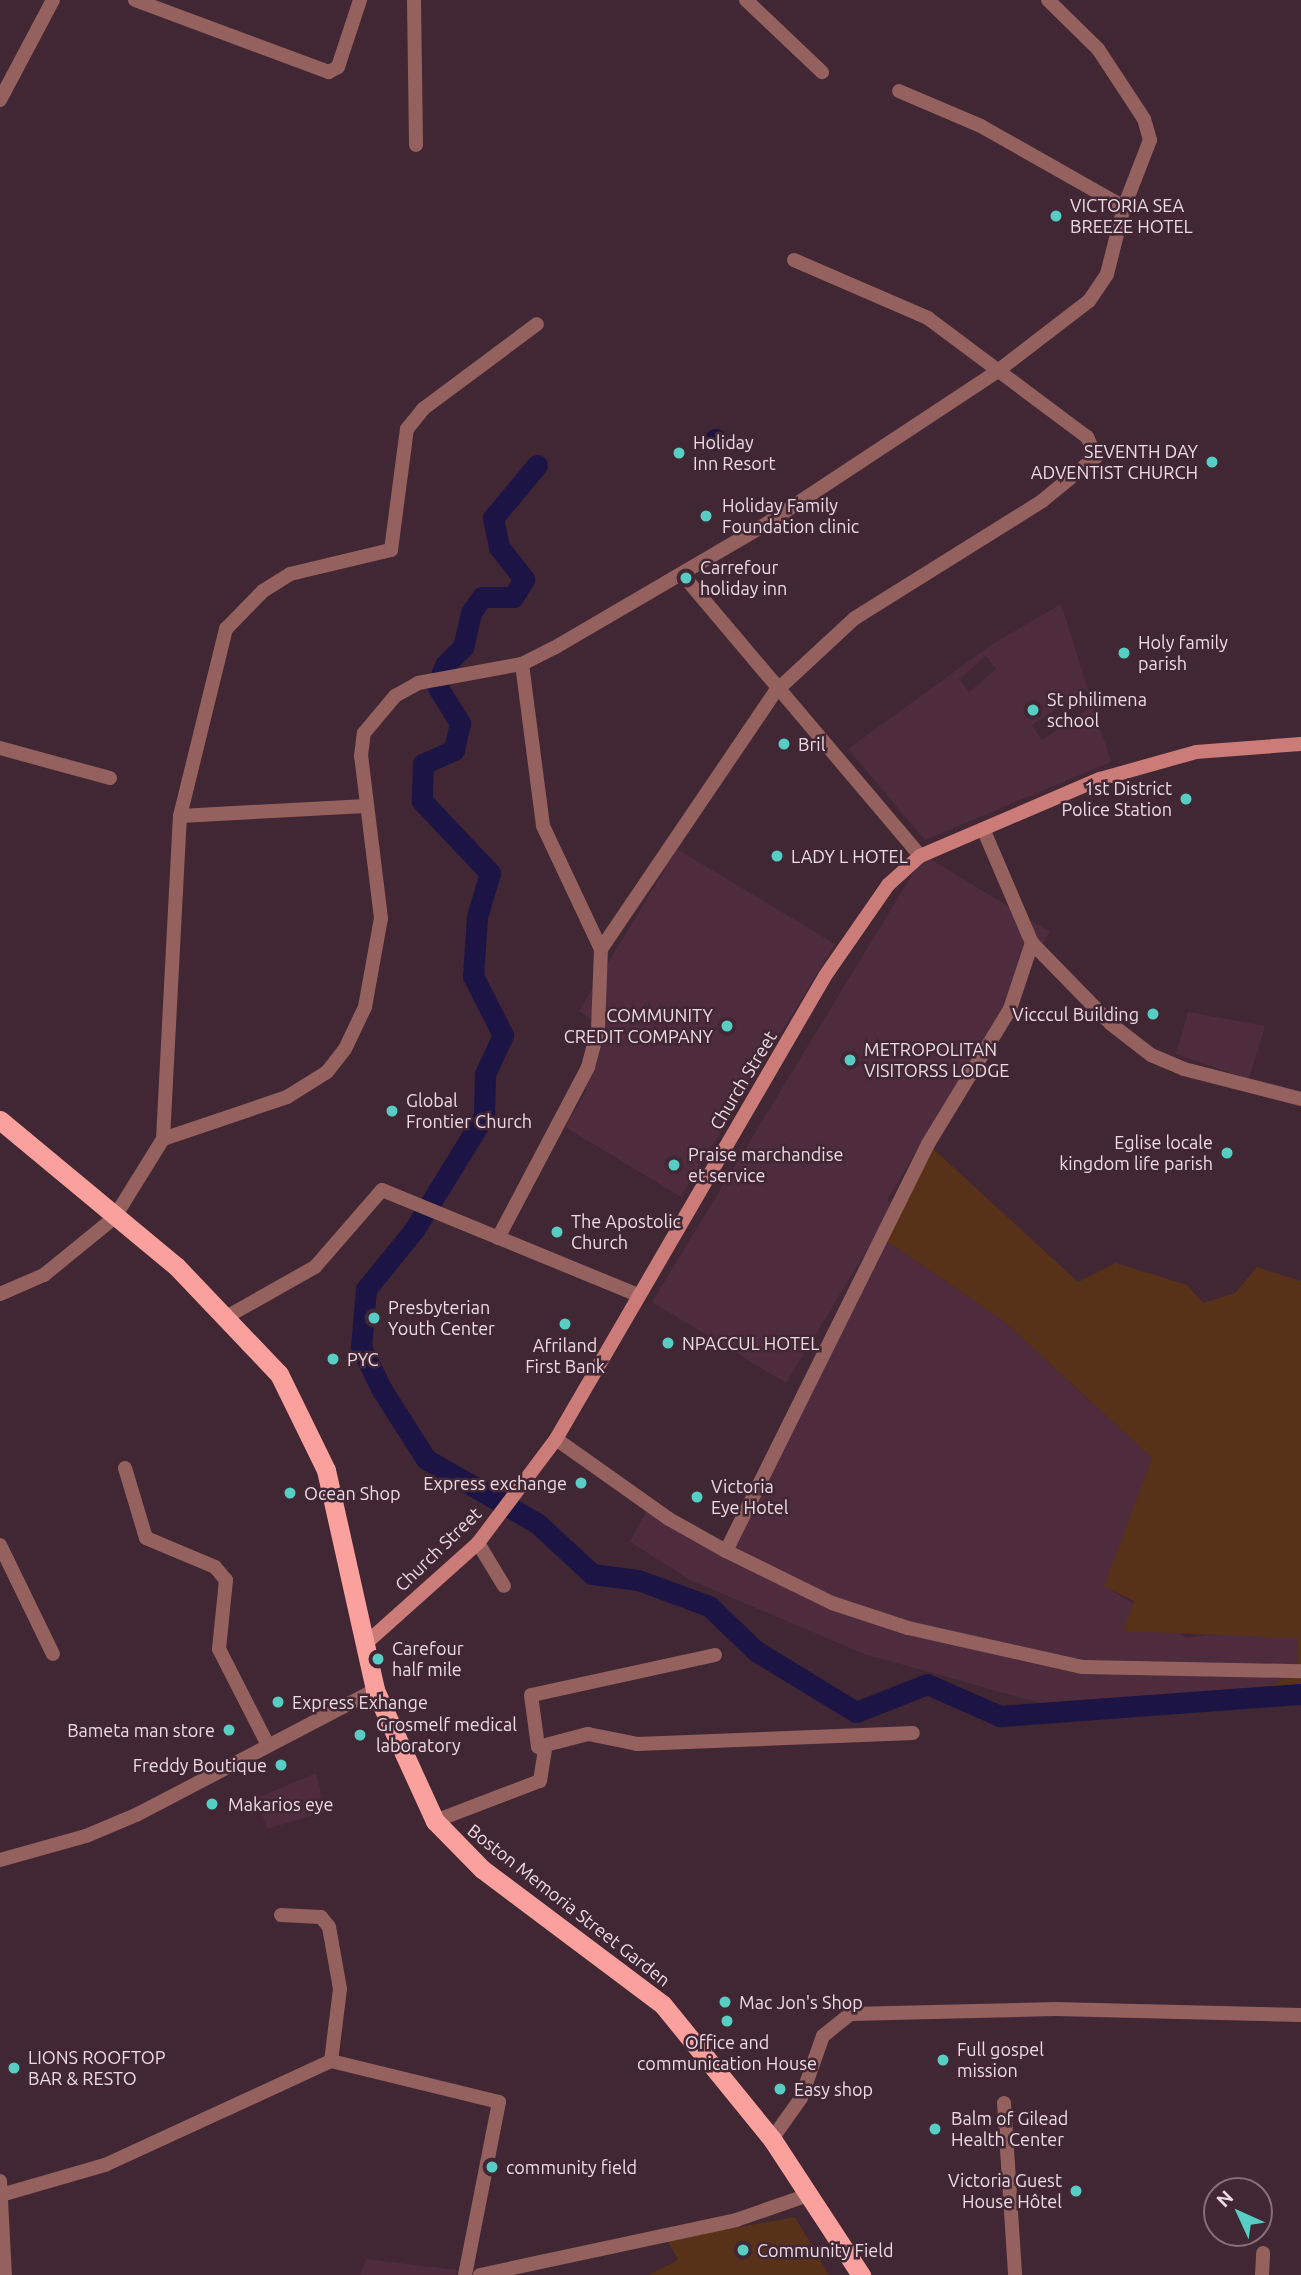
<!DOCTYPE html>
<html>
<head>
<meta charset="utf-8">
<style>
	body { margin:0 }
	#map { position:relative; width:1301px; height:2275px; overflow:hidden; background:#412633; font-family:Ubuntu,sans-serif }
	div>[style] { position:absolute }
	[style*='--x'] { left:calc(var(--x)*1px); top:calc(var(--y)*1px); width:calc(var(--w)*1px); rotate:calc(var(--a)*1deg) }
	.built>* { inset:0; background:#4e2c3d }
	.green>* { inset:0; background:#573218 }
	.water>* { inset:0; background:#1c1445 }
	.round { border-radius:50% }
	.river>* { height:21px; margin:-10.5px; padding:0 10.5px; transform-origin:10.5px; border-radius:10.5px; background:#1c1445 }
	.minor>* { height:14px; margin:-7px; padding:0 7px; transform-origin:7px; border-radius:7px; background:#94615f }
	.tertiary>* { height:14px; margin:-7px; padding:0 7px; transform-origin:7px; border-radius:7px; background:#94615f }
	.secondary>* { height:14px; margin:-7px; padding:0 7px; transform-origin:7px; border-radius:7px; background:#cb7b78 }
	.trunk>* { height:19px; margin:-9.5px; padding:0 9.5px; transform-origin:9.5px; border-radius:9.5px; background:#faa19e }
	.dots>* { width:19px; height:19px; translate:-50% -50%; box-sizing:border-box; border:4px solid #412633; border-radius:50% }
	span { translate:-50% -50%; white-space:nowrap; text-align:center; line-height:1.15; -webkit-text-stroke:5px #412633; paint-order:stroke }
	.poi-label { font-size:18px; color:#eddbe3 }
	.left { translate:0 -50%; text-align:left }
	.right { translate:-100% -50%; text-align:right }
	.street-label { font-size:18px; color:#eddbe3 }
	.north { position:absolute; left:1203px; top:2177px; width:70px; height:70px; box-sizing:border-box; background:#412633; border:2px solid #866e79; border-radius:50%; rotate:315deg; font-size:19px; font-weight:700; line-height:28px; text-align:center; color:#eddbe3 }
	.north::after { content:''; display:block; margin:auto; width:24px; height:32px; background:#56cec3; clip-path:polygon(50% 0,100% 100%,50% 72%,0 100%) }
</style>
</head>
<body>
<div id="map">
	<div class="built">
		<div style="clip-path:polygon(evenodd,1061px 604px,1111px 762px,925px 840px,848px 749px,991px 645px,1061px 604px,986px 656px,996px 669px,969px 692px,959px 679px,986px 656px,1061px 604px,1085px 689px,1095px 704px,1042px 740px,1032px 725px,1085px 689px)"></div>
		<div style="clip-path:polygon(677px 849px,835px 944px,681px 1197px,565px 1127px,588px 1088px,575px 1080px,607px 1028px,579px 1011px)"></div>
		<div style="clip-path:polygon(924px 855px,1050px 932px,887px 1200px,894px 1205px,786px 1383px,652px 1302px)"></div>
		<div style="clip-path:polygon(1188px 1012px,1265px 1026px,1249px 1079px,1176px 1054px)"></div>
		<div style="clip-path:polygon(881px 1237px,1005px 1322px,1152px 1458px,1105px 1586px,1187px 1638px,1235px 1631px,1298px 1638px,1296px 1671px,1260px 1694px,1062px 1709px,864px 1654px,690px 1580px,630px 1542px,649px 1506px,725px 1551px)"></div>
		<div style="clip-path:polygon(316px 1773px,325px 1812px,267px 1829px,257px 1798px)"></div>
		<div style="clip-path:polygon(366px 2259px,457px 2270px,456px 2275px,360px 2275px)"></div>
	</div>
	<div class="green">
		<div style="clip-path:polygon(928px 1144px,1078px 1282px,1116px 1263px,1187px 1285px,1203px 1303px,1235px 1293px,1257px 1267px,1301px 1281px,1301px 1694px,1260px 1694px,1296px 1671px,1298px 1638px,1123px 1631px,1134px 1601px,1104px 1586px,1152px 1458px,1005px 1322px,881px 1237px)"></div>
		<div style="clip-path:polygon(795px 2217px,829px 2275px,649px 2275px,678px 2260px,667px 2240px)"></div>
	</div>
	<div class="water">
		<div class="round" style="left:705px;top:429px;width:22px;height:22px"></div>
	</div>
	<div class="river">
		<div style="--x:537;--y:465;--w:69;--a:129.7"></div>
		<div style="--x:493;--y:518;--w:30;--a:78"></div>
		<div style="--x:499;--y:547;--w:41;--a:52"></div>
		<div style="--x:524;--y:579;--w:21;--a:121"></div>
		<div style="--x:513;--y:597;--w:31;--a:180"></div>
		<div style="--x:482;--y:597;--w:19;--a:125"></div>
		<div style="--x:471;--y:613;--w:35;--a:103"></div>
		<div style="--x:463;--y:647;--w:25;--a:135"></div>
		<div style="--x:445;--y:665;--w:22;--a:111"></div>
		<div style="--x:437;--y:686;--w:44;--a:58.1"></div>
		<div style="--x:460;--y:723;--w:28;--a:103"></div>
		<div style="--x:454;--y:750;--w:34;--a:156"></div>
		<div style="--x:423;--y:764;--w:37;--a:92"></div>
		<div style="--x:422;--y:801;--w:99;--a:46.6"></div>
		<div style="--x:490;--y:873;--w:46;--a:106.5"></div>
		<div style="--x:477;--y:917;--w:59;--a:93.9"></div>
		<div style="--x:473;--y:976;--w:66;--a:63"></div>
		<div style="--x:503;--y:1035;--w:43;--a:114.8"></div>
		<div style="--x:485;--y:1074;--w:42;--a:91.4"></div>
		<div style="--x:484;--y:1116;--w:134;--a:121.6"></div>
		<div style="--x:414;--y:1230;--w:76;--a:129.1"></div>
		<div style="--x:366;--y:1289;--w:58;--a:94.9"></div>
		<div style="--x:361;--y:1347;--w:48;--a:64"></div>
		<div style="--x:382;--y:1390;--w:82;--a:57.5"></div>
		<div style="--x:426;--y:1459;--w:128;--a:30"></div>
		<div style="--x:537;--y:1523;--w:75;--a:42.8"></div>
		<div style="--x:592;--y:1574;--w:46;--a:7.4"></div>
		<div style="--x:638;--y:1580;--w:76;--a:20.1"></div>
		<div style="--x:709;--y:1606;--w:65;--a:43.8"></div>
		<div style="--x:756;--y:1651;--w:117;--a:31.4"></div>
		<div style="--x:856;--y:1712;--w:76;--a:-21.5"></div>
		<div style="--x:927;--y:1684;--w:80;--a:23.7"></div>
		<div style="--x:1000;--y:1716;--w:302;--a:-4.2"></div>
	</div>
	<div class="minor">
		<div style="--x:135;--y:0;--w:207;--a:20.4"></div>
		<div style="--x:329;--y:72;--w:10;--a:-29"></div>
		<div style="--x:338;--y:67;--w:71;--a:-71.8"></div>
		<div style="--x:414;--y:0;--w:145;--a:89.2"></div>
		<div style="--x:746;--y:0;--w:105;--a:43.5"></div>
		<div style="--x:1048;--y:0;--w:70;--a:44.4"></div>
		<div style="--x:1098;--y:49;--w:84;--a:56.7"></div>
		<div style="--x:1144;--y:119;--w:22;--a:74"></div>
		<div style="--x:1150;--y:140;--w:72;--a:111.2"></div>
		<div style="--x:0;--y:100;--w:113;--a:-62.1"></div>
		<div style="--x:682;--y:574;--w:369;--a:49.8"></div>
		<div style="--x:522;--y:664;--w:163;--a:82.6"></div>
		<div style="--x:543;--y:826;--w:136;--a:64.8"></div>
		<div style="--x:0;--y:748;--w:114;--a:15.3"></div>
		<div style="--x:180;--y:816;--w:186;--a:-3.1"></div>
		<div style="--x:984;--y:831;--w:122;--a:66.8"></div>
		<div style="--x:1032;--y:943;--w:113;--a:45.7"></div>
		<div style="--x:1111;--y:1024;--w:51;--a:37.8"></div>
		<div style="--x:1151;--y:1055;--w:36;--a:23"></div>
		<div style="--x:1184;--y:1069;--w:121;--a:14.4"></div>
		<div style="--x:163;--y:1139;--w:131;--a:-18.7"></div>
		<div style="--x:287;--y:1097;--w:47;--a:-32"></div>
		<div style="--x:327;--y:1072;--w:29;--a:-52"></div>
		<div style="--x:345;--y:1049;--w:47;--a:-64.5"></div>
		<div style="--x:365;--y:1007;--w:90;--a:-79.8"></div>
		<div style="--x:381;--y:918;--w:163;--a:-97"></div>
		<div style="--x:361;--y:756;--w:23;--a:-83"></div>
		<div style="--x:364;--y:733;--w:48;--a:-50"></div>
		<div style="--x:395;--y:696;--w:26;--a:-29"></div>
		<div style="--x:418;--y:683;--w:106;--a:-10.4"></div>
		<div style="--x:522;--y:664;--w:36;--a:-27"></div>
		<div style="--x:554;--y:648;--w:242;--a:-30.3"></div>
		<div style="--x:763;--y:526;--w:278;--a:-33.4"></div>
		<div style="--x:995;--y:373;--w:118;--a:-37.5"></div>
		<div style="--x:1089;--y:301;--w:32;--a:-56"></div>
		<div style="--x:1107;--y:274;--w:69;--a:-75.8"></div>
		<div style="--x:1124;--y:207;--w:164;--a:-150.5"></div>
		<div style="--x:981;--y:126;--w:89;--a:-156.9"></div>
		<div style="--x:498;--y:1238;--w:193;--a:-62.2"></div>
		<div style="--x:588;--y:1067;--w:38;--a:-75"></div>
		<div style="--x:598;--y:1030;--w:81;--a:-87.9"></div>
		<div style="--x:601;--y:949;--w:310;--a:-55.9"></div>
		<div style="--x:775;--y:692;--w:109;--a:-42.8"></div>
		<div style="--x:855;--y:618;--w:221;--a:-32"></div>
		<div style="--x:1042;--y:501;--w:70;--a:-39.2"></div>
		<div style="--x:1096;--y:457;--w:22;--a:-114"></div>
		<div style="--x:1087;--y:437;--w:199;--a:-143.2"></div>
		<div style="--x:928;--y:318;--w:146;--a:-156.6"></div>
		<div style="--x:0;--y:1294;--w:48;--a:-23.4"></div>
		<div style="--x:44;--y:1275;--w:90;--a:-39.2"></div>
		<div style="--x:114;--y:1218;--w:93;--a:-58.2"></div>
		<div style="--x:163;--y:1139;--w:323;--a:-87"></div>
		<div style="--x:180;--y:816;--w:193;--a:-76.2"></div>
		<div style="--x:226;--y:629;--w:53;--a:-45.8"></div>
		<div style="--x:263;--y:591;--w:32;--a:-32"></div>
		<div style="--x:290;--y:574;--w:104;--a:-13.4"></div>
		<div style="--x:391;--y:550;--w:122;--a:-82.5"></div>
		<div style="--x:407;--y:429;--w:26;--a:-51"></div>
		<div style="--x:423;--y:409;--w:142;--a:-36.7"></div>
		<div style="--x:228;--y:1316;--w:100;--a:-29.4"></div>
		<div style="--x:315;--y:1267;--w:102;--a:-49"></div>
		<div style="--x:382;--y:1190;--w:274;--a:22.3"></div>
		<div style="--x:556;--y:1439;--w:138;--a:35.3"></div>
		<div style="--x:669;--y:1519;--w:65;--a:29.3"></div>
		<div style="--x:726;--y:1551;--w:118;--a:26.1"></div>
		<div style="--x:832;--y:1603;--w:80;--a:18.2"></div>
		<div style="--x:908;--y:1628;--w:179;--a:12.6"></div>
		<div style="--x:1083;--y:1667;--w:218;--a:1.1"></div>
		<div style="--x:125;--y:1468;--w:73;--a:73.3"></div>
		<div style="--x:146;--y:1538;--w:75;--a:22.8"></div>
		<div style="--x:215;--y:1567;--w:17;--a:50"></div>
		<div style="--x:226;--y:1580;--w:69;--a:95.8"></div>
		<div style="--x:219;--y:1649;--w:108;--a:63"></div>
		<div style="--x:478;--y:1543;--w:50;--a:58.8"></div>
		<div style="--x:0;--y:1545;--w:121;--a:64.1"></div>
		<div style="--x:726;--y:1551;--w:454;--a:-63.6"></div>
		<div style="--x:928;--y:1144;--w:158;--a:-58.7"></div>
		<div style="--x:1010;--y:1009;--w:70;--a:-71.6"></div>
		<div style="--x:715;--y:1655;--w:188;--a:167.7"></div>
		<div style="--x:531;--y:1695;--w:52;--a:82.3"></div>
		<div style="--x:538;--y:1747;--w:52;--a:-14.6"></div>
		<div style="--x:588;--y:1734;--w:50;--a:11.5"></div>
		<div style="--x:637;--y:1744;--w:276;--a:-2.3"></div>
		<div style="--x:435;--y:1821;--w:112;--a:-20.9"></div>
		<div style="--x:540;--y:1781;--w:31;--a:-81"></div>
		<div style="--x:281;--y:1915;--w:40;--a:2.9"></div>
		<div style="--x:321;--y:1917;--w:13;--a:51"></div>
		<div style="--x:329;--y:1927;--w:63;--a:79.9"></div>
		<div style="--x:340;--y:1989;--w:73;--a:97.1"></div>
		<div style="--x:1004;--y:2103;--w:172;--a:86.3"></div>
		<div style="--x:772;--y:2139;--w:50;--a:-54.7"></div>
		<div style="--x:801;--y:2098;--w:66;--a:-70.5"></div>
		<div style="--x:823;--y:2036;--w:35;--a:-39"></div>
		<div style="--x:850;--y:2014;--w:205;--a:-1.4"></div>
		<div style="--x:1055;--y:2009;--w:246;--a:1.4"></div>
		<div style="--x:1;--y:2195;--w:108;--a:-16.1"></div>
		<div style="--x:105;--y:2165;--w:249;--a:-24.7"></div>
		<div style="--x:331;--y:2061;--w:173;--a:13.7"></div>
		<div style="--x:499;--y:2102;--w:176;--a:101.1"></div>
		<div style="--x:480;--y:2275;--w:262;--a:-12.1"></div>
		<div style="--x:736;--y:2220;--w:79;--a:-19.1"></div>
		<div style="--x:1262;--y:2275;--w:22;--a:-87"></div>
	</div>
	<div class="tertiary">
		<div style="--x:0;--y:1860;--w:89;--a:-15.6"></div>
		<div style="--x:86;--y:1836;--w:56;--a:-22.9"></div>
		<div style="--x:138;--y:1814;--w:267;--a:-27.6"></div>
		<div style="--x:0;--y:2181;--w:94;--a:87"></div>
	</div>
	<div class="secondary">
		<div style="--x:364;--y:1645;--w:153;--a:-41.8"></div>
		<div style="--x:478;--y:1543;--w:130;--a:-53.1"></div>
		<div style="--x:556;--y:1439;--w:535;--a:-59.84"></div>
		<div style="--x:825;--y:976;--w:111;--a:-55.3"></div>
		<div style="--x:888;--y:885;--w:43;--a:-42.2"></div>
		<div style="--x:920;--y:856;--w:196;--a:-23.2"></div>
		<div style="--x:1100;--y:779;--w:100;--a:-15.7"></div>
		<div style="--x:1196;--y:752;--w:105;--a:-4.4"></div>
	</div>
	<div class="trunk">
		<div style="--x:0;--y:1120;--w:229;--a:39.7"></div>
		<div style="--x:176;--y:1266;--w:149;--a:46.4"></div>
		<div style="--x:279;--y:1374;--w:107;--a:63.9"></div>
		<div style="--x:326;--y:1470;--w:225;--a:77.4"></div>
		<div style="--x:375;--y:1690;--w:144;--a:65.4"></div>
		<div style="--x:435;--y:1821;--w:67;--a:45.6"></div>
		<div style="--x:482;--y:1869;--w:226;--a:36.9"></div>
		<div style="--x:663;--y:2005;--w:173;--a:50.9"></div>
		<div style="--x:772;--y:2139;--w:163;--a:56.8"></div>
	</div>
	<div class="dots">
		<div style="left:1056px;top:216px;background:#56cec3"></div>
		<div style="left:679px;top:453px;background:#56cec3"></div>
		<div style="left:1212px;top:462px;background:#56cec3"></div>
		<div style="left:706px;top:516px;background:#56cec3"></div>
		<div style="left:686px;top:578px;background:#56cec3"></div>
		<div style="left:1124px;top:653px;background:#56cec3"></div>
		<div style="left:1033px;top:710px;background:#56cec3"></div>
		<div style="left:784px;top:744px;background:#56cec3"></div>
		<div style="left:1186px;top:799px;background:#56cec3"></div>
		<div style="left:777px;top:856px;background:#56cec3"></div>
		<div style="left:1153px;top:1014px;background:#56cec3"></div>
		<div style="left:727px;top:1026px;background:#56cec3"></div>
		<div style="left:850px;top:1060px;background:#56cec3"></div>
		<div style="left:392px;top:1111px;background:#56cec3"></div>
		<div style="left:1227px;top:1153px;background:#56cec3"></div>
		<div style="left:674px;top:1165px;background:#56cec3"></div>
		<div style="left:557px;top:1232px;background:#56cec3"></div>
		<div style="left:374px;top:1318px;background:#56cec3"></div>
		<div style="left:565px;top:1324px;background:#56cec3"></div>
		<div style="left:668px;top:1343px;background:#56cec3"></div>
		<div style="left:333px;top:1359px;background:#56cec3"></div>
		<div style="left:581px;top:1483px;background:#56cec3"></div>
		<div style="left:290px;top:1493px;background:#56cec3"></div>
		<div style="left:697px;top:1497px;background:#56cec3"></div>
		<div style="left:378px;top:1659px;background:#56cec3"></div>
		<div style="left:278px;top:1702px;background:#56cec3"></div>
		<div style="left:229px;top:1730px;background:#56cec3"></div>
		<div style="left:360px;top:1735px;background:#56cec3"></div>
		<div style="left:281px;top:1765px;background:#56cec3"></div>
		<div style="left:212px;top:1804px;background:#56cec3"></div>
		<div style="left:725px;top:2002px;background:#56cec3"></div>
		<div style="left:727px;top:2021px;background:#56cec3"></div>
		<div style="left:943px;top:2060px;background:#56cec3"></div>
		<div style="left:14px;top:2068px;background:#56cec3"></div>
		<div style="left:780px;top:2089px;background:#56cec3"></div>
		<div style="left:935px;top:2129px;background:#56cec3"></div>
		<div style="left:492px;top:2167px;background:#56cec3"></div>
		<div style="left:1076px;top:2191px;background:#56cec3"></div>
		<div style="left:743px;top:2250px;background:#56cec3"></div>
	</div>
	<div class="poi-label">
		<span class="left" style="left:1070px;top:216px">VICTORIA SEA<br>BREEZE HOTEL</span>
		<span class="left" style="left:693px;top:453px">Holiday<br>Inn Resort</span>
		<span class="right" style="left:1198px;top:462px">SEVENTH DAY<br>ADVENTIST CHURCH</span>
		<span class="left" style="left:722px;top:516px">Holiday Family<br>Foundation clinic</span>
		<span class="left" style="left:700px;top:578px">Carrefour<br>holiday inn</span>
		<span class="left" style="left:1138px;top:653px">Holy family<br>parish</span>
		<span class="left" style="left:1047px;top:710px">St philimena<br>school</span>
		<span class="left" style="left:798px;top:744px">Bril</span>
		<span class="right" style="left:1172px;top:799px">1st District<br>Police Station</span>
		<span class="left" style="left:791px;top:856px">LADY L HOTEL</span>
		<span class="right" style="left:1139px;top:1014px">Vicccul Building</span>
		<span class="right" style="left:713px;top:1026px">COMMUNITY<br>CREDIT COMPANY</span>
		<span class="left" style="left:864px;top:1060px">METROPOLITAN<br>VISITORSS LODGE</span>
		<span class="left" style="left:406px;top:1111px">Global<br>Frontier Church</span>
		<span class="right" style="left:1213px;top:1153px">Eglise locale<br>kingdom life parish</span>
		<span class="left" style="left:688px;top:1165px">Praise marchandise<br>et service</span>
		<span class="left" style="left:571px;top:1232px">The Apostolic<br>Church</span>
		<span class="left" style="left:388px;top:1318px">Presbyterian<br>Youth Center</span>
		<span class="left" style="left:682px;top:1343px">NPACCUL HOTEL</span>
		<span style="left:565px;top:1356px">Afriland<br>First Bank</span>
		<span class="left" style="left:347px;top:1359px">PYC</span>
		<span class="right" style="left:567px;top:1483px">Express exchange</span>
		<span class="left" style="left:711px;top:1497px">Victoria<br>Eye Hotel</span>
		<span class="left" style="left:304px;top:1493px">Ocean Shop</span>
		<span class="left" style="left:392px;top:1659px">Carefour<br>half mile</span>
		<span class="left" style="left:292px;top:1702px">Express Exhange</span>
		<span class="left" style="left:376px;top:1735px">Grosmelf medical<br>laboratory</span>
		<span class="right" style="left:215px;top:1730px">Bameta man store</span>
		<span class="right" style="left:267px;top:1765px">Freddy Boutique</span>
		<span class="left" style="left:228px;top:1804px">Makarios eye</span>
		<span class="left" style="left:739px;top:2002px">Mac Jon's Shop</span>
		<span style="left:727px;top:2053px">Office and<br>communication House</span>
		<span class="left" style="left:957px;top:2060px">Full gospel<br>mission</span>
		<span class="left" style="left:28px;top:2068px">LIONS ROOFTOP<br>BAR &amp; RESTO</span>
		<span class="left" style="left:794px;top:2089px">Easy shop</span>
		<span class="left" style="left:951px;top:2129px">Balm of Gilead<br>Health Center</span>
		<span class="left" style="left:506px;top:2167px">community field</span>
		<span class="right" style="left:1062px;top:2191px">Victoria Guest<br>House Hôtel</span>
		<span class="left" style="left:757px;top:2250px">Community Field</span>
	</div>
	<div class="street-label">
		<span style="left:743px;top:1080px;rotate:-59deg">Church Street</span>
		<span style="left:438px;top:1549px;rotate:-44deg">Church Street</span>
		<span style="left:569px;top:1905px;rotate:38deg">Boston Memoria Street Garden</span>
	</div>
	<div class="north">N</div>
</div>
</body>
</html>
